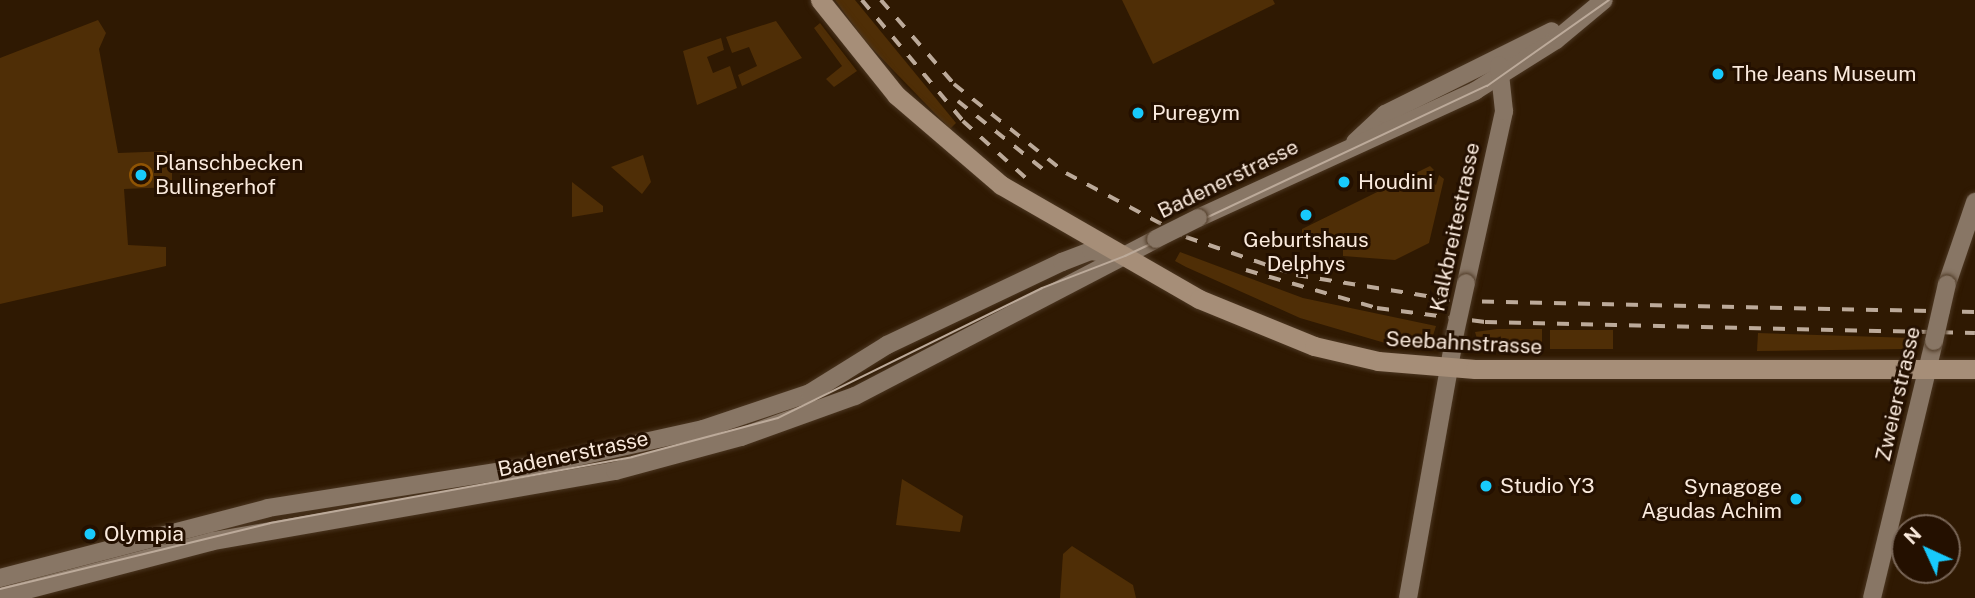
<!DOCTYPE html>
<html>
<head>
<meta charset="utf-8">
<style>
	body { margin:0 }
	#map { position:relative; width:1975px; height:598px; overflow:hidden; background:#2f1902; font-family:"Public Sans",sans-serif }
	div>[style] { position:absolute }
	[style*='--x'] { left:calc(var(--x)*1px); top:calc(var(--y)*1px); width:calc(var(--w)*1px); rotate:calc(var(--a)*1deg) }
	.green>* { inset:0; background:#4f2e06; transform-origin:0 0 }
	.water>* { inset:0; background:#8f5404 }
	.round { border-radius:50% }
	.roads { filter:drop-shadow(0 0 2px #4b3621) drop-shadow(0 0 2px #4b3621) }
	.secondary>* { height:18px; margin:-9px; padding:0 9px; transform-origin:9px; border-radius:9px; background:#887665 }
	.primary>* { height:19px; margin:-9.5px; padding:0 9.5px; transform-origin:9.5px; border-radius:9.5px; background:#a68e78 }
	.tram>* { height:2px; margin:-1px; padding:0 1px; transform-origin:1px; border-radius:1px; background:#bcaa9a }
	.rail>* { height:3.5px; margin-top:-1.75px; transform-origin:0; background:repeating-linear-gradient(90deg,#bcaa9a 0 12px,transparent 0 24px) }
	.bridges { filter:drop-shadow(0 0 2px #4b3621) drop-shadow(0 0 2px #4b3621) }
	.secondary-bridge>* { height:18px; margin:-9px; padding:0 9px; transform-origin:9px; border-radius:9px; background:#887665 }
	.dots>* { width:19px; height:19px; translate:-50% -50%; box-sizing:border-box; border:4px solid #241000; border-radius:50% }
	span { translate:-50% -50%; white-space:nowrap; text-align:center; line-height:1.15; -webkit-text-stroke:6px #241000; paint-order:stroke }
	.poi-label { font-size:21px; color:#faeadd }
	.left { translate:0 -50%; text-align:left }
	.right { translate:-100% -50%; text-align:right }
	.street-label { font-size:21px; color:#faeadd }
	.north { position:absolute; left:1891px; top:514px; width:70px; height:70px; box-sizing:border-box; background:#241000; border:2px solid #7a6758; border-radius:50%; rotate:315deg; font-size:19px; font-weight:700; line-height:28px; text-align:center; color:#faeadd }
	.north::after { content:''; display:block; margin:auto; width:24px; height:32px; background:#18cafc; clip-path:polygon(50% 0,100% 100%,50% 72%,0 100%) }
</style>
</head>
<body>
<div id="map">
	<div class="green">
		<div style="clip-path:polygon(835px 0,855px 0,956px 123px,950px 129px,865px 41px)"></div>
		<div style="clip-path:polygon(1122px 0,1273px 0,1275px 4px,1153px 64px)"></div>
		<div style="clip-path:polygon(98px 20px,106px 33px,99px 49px,118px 153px,172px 151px,172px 187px,124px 189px,128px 245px,166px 247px,166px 266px,0 304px,0 58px)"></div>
		<div style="clip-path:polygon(776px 21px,802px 58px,742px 86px,738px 75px,757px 66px,749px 47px,732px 53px,726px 37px)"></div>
		<div style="clip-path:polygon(820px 23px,857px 71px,834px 87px,826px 79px,842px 66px,814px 28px)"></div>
		<div style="clip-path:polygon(721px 38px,724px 50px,707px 57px,713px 73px,730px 66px,737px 88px,697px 105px,683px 51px)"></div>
		<div style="clip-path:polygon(643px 155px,651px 182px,642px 194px,611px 167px)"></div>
		<div style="clip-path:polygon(1430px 166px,1434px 170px,1423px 177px,1436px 185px,1439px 175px,1444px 179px,1429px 243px,1395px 260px,1343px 256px,1343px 249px,1302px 239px,1302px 229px)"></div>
		<div style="clip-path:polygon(572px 182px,603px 206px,603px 212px,572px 217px)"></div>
		<div style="clip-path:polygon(1180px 252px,1303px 298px,1436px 326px,1430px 345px,1385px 343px,1300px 318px,1186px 267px,1175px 261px)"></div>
		<div style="clip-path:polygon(1497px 329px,1542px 329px,1542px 349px,1480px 348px,1475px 332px)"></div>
		<div style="left:1550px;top:330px;width:63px;height:19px"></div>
		<div style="clip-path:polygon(1758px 333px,1914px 338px,1906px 349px,1757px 351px)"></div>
		<div style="clip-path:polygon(902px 479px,963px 516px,960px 532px,896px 525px)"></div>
		<div style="clip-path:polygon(1072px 546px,1133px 585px,1136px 598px,1060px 598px,1063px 554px)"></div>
	</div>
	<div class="water">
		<div class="round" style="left:129px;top:163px;width:24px;height:24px"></div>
	</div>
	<div class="roads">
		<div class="secondary">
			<div style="--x:1355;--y:142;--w:41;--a:-43"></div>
			<div style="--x:1385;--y:114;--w:186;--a:-26.4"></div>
			<div style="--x:1198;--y:218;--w:305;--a:-24.6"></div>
			<div style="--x:1475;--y:91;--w:96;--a:-32.2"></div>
			<div style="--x:1556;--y:40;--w:62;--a:-39.8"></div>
			<div style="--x:1466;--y:283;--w:176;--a:-77.5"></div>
			<div style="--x:1504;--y:111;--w:46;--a:-96.2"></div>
			<div style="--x:1947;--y:284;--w:87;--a:-71.1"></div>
			<div style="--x:0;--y:578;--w:277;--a:-14.6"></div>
			<div style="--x:268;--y:508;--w:280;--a:-9"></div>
			<div style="--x:545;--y:464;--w:162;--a:-12.5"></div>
			<div style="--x:703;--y:429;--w:113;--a:-18.6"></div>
			<div style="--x:810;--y:393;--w:91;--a:-31.9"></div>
			<div style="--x:887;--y:345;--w:194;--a:-25.4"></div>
			<div style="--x:1062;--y:262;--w:31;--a:-21"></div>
			<div style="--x:1091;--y:251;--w:29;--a:8"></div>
			<div style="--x:0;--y:597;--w:220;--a:-14.7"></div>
			<div style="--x:213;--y:541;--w:408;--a:-9.9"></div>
			<div style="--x:615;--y:471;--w:131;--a:-15.1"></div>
			<div style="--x:741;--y:437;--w:121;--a:-19.8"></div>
			<div style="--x:855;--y:396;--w:339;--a:-27.5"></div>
			<div style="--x:1408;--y:598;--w:269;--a:-79.9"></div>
			<div style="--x:1872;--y:598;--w:264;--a:-76.4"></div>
		</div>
		<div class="primary">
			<div style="--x:820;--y:0;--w:122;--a:51.3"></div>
			<div style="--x:896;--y:95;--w:138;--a:40.6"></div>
			<div style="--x:1001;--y:185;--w:228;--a:29.9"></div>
			<div style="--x:1199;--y:299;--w:124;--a:22.2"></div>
			<div style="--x:1314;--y:346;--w:66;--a:13.2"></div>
			<div style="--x:1378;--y:361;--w:97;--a:4.7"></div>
			<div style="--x:1475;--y:369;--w:500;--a:0"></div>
		</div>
	</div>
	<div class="tram">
		<div style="--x:0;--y:589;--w:278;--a:-13.7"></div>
		<div style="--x:270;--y:523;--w:368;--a:-10.3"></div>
		<div style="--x:632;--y:457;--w:151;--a:-15"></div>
		<div style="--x:778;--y:418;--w:294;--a:-26.2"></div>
		<div style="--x:1042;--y:288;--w:89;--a:-21.1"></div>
		<div style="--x:1125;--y:256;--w:400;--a:-25.2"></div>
		<div style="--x:1487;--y:86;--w:149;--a:-35.2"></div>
	</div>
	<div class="rail">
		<div style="--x:862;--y:0;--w:158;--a:50.1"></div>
		<div style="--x:963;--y:121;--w:88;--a:42.2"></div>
		<div style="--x:881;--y:0;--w:111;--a:49"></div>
		<div style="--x:954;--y:84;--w:143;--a:38.5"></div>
		<div style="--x:1066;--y:173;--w:136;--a:28.1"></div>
		<div style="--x:1186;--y:237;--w:116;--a:19.1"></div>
		<div style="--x:1296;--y:275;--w:164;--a:9.1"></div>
		<div style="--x:1458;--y:301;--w:517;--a:1.22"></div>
		<div style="--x:958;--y:101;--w:109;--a:38.7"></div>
		<div style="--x:1246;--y:270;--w:136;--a:16.2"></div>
		<div style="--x:1377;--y:308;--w:109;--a:7.4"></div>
		<div style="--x:1485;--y:322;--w:490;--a:1.3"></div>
	</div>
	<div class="bridges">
		<div class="secondary-bridge">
			<div style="--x:1156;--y:239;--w:47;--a:-26.6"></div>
			<div style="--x:1455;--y:333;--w:51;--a:-77.6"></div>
			<div style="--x:1934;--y:341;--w:58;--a:-77.2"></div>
		</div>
	</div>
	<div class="dots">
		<div style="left:1718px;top:74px;background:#18cafc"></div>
		<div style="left:1138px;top:113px;background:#18cafc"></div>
		<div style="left:141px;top:175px;background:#18cafc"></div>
		<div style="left:1344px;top:182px;background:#18cafc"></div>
		<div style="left:1306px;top:215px;background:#18cafc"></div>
		<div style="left:1486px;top:486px;background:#18cafc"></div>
		<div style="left:1796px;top:499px;background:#18cafc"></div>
		<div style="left:90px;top:534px;background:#18cafc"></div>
	</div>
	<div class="poi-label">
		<span class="left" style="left:1732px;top:74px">The Jeans Museum</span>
		<span class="left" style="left:1152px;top:113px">Puregym</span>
		<span class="left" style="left:155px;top:175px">Planschbecken<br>Bullingerhof</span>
		<span class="left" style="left:1358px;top:182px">Houdini</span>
		<span style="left:1306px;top:252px">Geburtshaus<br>Delphys</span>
		<span class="left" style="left:1500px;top:486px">Studio Y3</span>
		<span class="right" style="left:1782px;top:499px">Synagoge<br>Agudas Achim</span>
		<span class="left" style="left:104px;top:534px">Olympia</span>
	</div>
	<div class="street-label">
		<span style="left:1228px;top:179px;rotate:-26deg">Badenerstrasse</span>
		<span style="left:1455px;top:227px;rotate:-78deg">Kalkbreitestrasse</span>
		<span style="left:1464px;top:343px;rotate:3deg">Seebahnstrasse</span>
		<span style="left:1898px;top:394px;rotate:-77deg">Zweierstrasse</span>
		<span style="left:573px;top:454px;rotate:-12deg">Badenerstrasse</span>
	</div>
	<div class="north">N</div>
</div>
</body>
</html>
